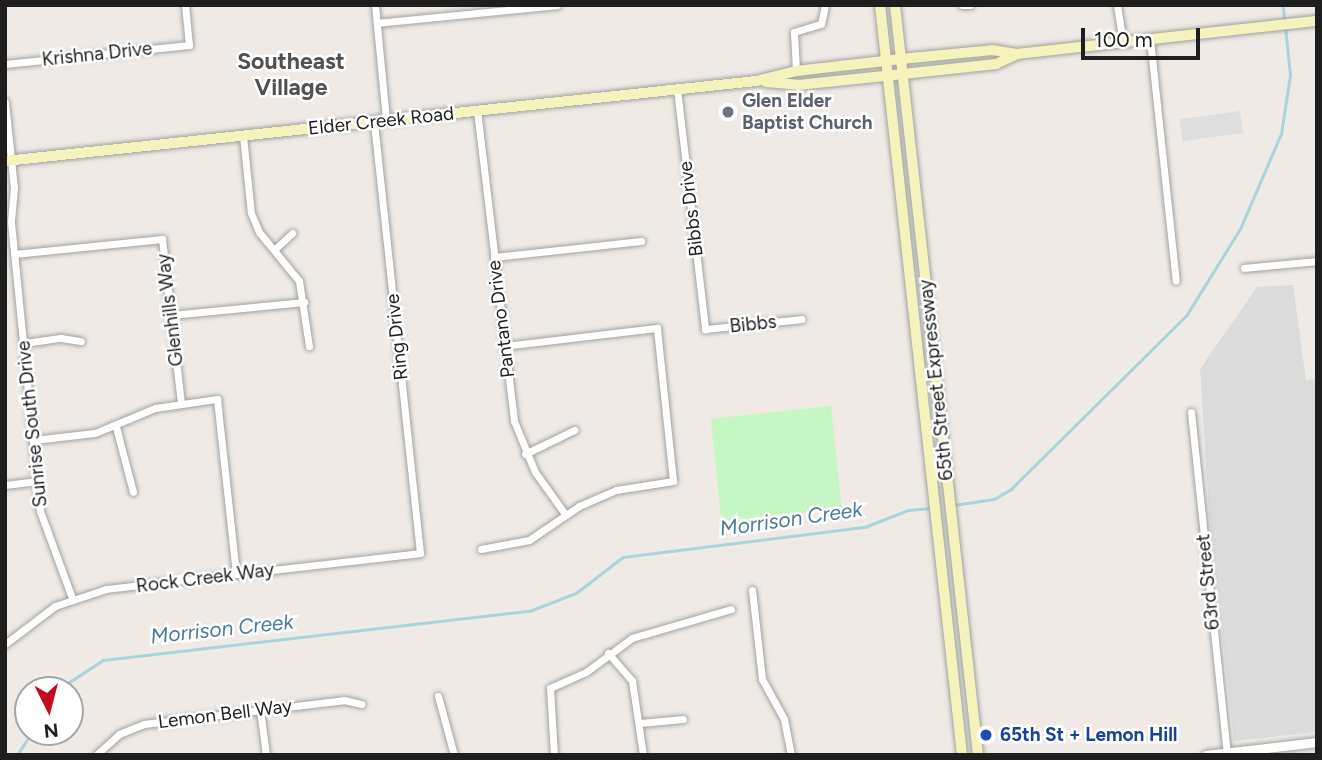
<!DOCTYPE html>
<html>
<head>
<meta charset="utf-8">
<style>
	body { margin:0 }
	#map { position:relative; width:1322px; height:760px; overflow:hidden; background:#efeae5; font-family:Figtree,sans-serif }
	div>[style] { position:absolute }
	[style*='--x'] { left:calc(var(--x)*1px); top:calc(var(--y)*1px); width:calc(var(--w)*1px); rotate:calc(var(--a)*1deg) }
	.residential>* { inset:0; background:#dcdbdc }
	.park>* { inset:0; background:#c7f6c5; transform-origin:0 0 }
	.parking>* { inset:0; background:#dedede; transform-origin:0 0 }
	.stream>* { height:2.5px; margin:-1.25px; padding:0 1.25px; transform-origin:1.25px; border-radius:1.25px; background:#a8d4da }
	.roads { filter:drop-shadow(0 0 2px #a2a2a2) drop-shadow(0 0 2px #a2a2a2) }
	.minor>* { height:7px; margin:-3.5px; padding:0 3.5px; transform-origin:3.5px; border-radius:3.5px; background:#fff }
	.tertiary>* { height:9px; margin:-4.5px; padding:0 4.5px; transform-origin:4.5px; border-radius:4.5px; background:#fff }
	.secondary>* { height:10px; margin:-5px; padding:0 5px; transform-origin:5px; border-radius:5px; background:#f6f2bc }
	.dots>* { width:19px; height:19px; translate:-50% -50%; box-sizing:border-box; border:4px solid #fff; border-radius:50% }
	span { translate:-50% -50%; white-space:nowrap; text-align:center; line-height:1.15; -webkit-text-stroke:5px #fff; paint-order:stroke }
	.street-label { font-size:19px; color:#1e1e1e }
	.worship-label { font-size:19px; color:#5b616d; font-weight:700 }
	.left { translate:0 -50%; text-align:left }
	.transit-label { font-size:19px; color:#164399; font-weight:700 }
	.water-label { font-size:21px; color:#4a7b9a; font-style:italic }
	.quarter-label { font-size:23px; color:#515151; font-weight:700 }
	.frame { position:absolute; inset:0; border:7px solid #1e1e1e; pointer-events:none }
	.north { position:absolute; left:14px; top:676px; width:70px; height:70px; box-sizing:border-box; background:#fff; border:2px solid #a5a5a5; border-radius:50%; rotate:174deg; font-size:19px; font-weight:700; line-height:28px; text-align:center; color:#1e1e1e }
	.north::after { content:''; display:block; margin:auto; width:24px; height:32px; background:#c10c21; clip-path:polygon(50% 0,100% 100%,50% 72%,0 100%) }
	.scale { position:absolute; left:1081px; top:28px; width:119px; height:32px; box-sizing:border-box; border:4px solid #1e1e1e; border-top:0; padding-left:9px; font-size:21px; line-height:24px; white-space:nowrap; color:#1e1e1e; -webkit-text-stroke:5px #fff; paint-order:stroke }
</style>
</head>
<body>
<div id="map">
	<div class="residential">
		<div style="clip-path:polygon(1293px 285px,1306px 380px,1317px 379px,1317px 732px,1234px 741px,1209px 513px,1200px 369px,1257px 287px)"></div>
	</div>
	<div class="park">
		<div style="left:831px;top:406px;width:103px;height:121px;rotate:84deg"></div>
	</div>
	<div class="parking">
		<div style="left:1240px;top:111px;width:22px;height:61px;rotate:82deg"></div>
	</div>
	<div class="stream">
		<div style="--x:1283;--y:5;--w:16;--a:83"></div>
		<div style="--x:954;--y:505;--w:40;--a:-8.5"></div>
		<div style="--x:994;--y:499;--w:20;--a:-30"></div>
		<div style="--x:1011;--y:489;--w:246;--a:-44.7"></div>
		<div style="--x:1186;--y:316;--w:102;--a:-58.2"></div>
		<div style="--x:1240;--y:229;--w:103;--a:-66.7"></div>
		<div style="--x:1281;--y:134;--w:60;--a:-81.3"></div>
		<div style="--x:1290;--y:75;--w:48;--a:-95.9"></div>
		<div style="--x:57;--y:690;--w:55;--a:-33.1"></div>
		<div style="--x:103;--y:660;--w:432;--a:-6.6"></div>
		<div style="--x:532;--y:610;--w:47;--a:-21.1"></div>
		<div style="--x:576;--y:593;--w:59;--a:-37.5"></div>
		<div style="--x:623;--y:557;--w:244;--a:-7.1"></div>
		<div style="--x:865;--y:527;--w:46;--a:-21.6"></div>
		<div style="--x:908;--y:510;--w:22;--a:-5"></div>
		<div style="--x:17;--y:755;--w:27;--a:-57"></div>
	</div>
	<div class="roads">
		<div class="minor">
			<div style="--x:375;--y:5;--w:116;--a:84.5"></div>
			<div style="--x:962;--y:5;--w:8;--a:0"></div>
			<div style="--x:1117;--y:5;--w:38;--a:81"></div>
			<div style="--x:377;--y:23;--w:181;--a:-5.7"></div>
			<div style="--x:1150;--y:39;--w:243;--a:83.9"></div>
			<div style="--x:5;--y:64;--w:185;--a:-5.9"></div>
			<div style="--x:189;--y:45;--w:40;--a:-95.7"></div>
			<div style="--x:796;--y:71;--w:39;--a:-93"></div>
			<div style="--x:794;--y:32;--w:28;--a:-17"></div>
			<div style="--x:821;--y:24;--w:19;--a:-78"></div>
			<div style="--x:677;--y:89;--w:242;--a:83.3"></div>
			<div style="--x:705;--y:329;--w:97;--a:-5.9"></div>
			<div style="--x:5;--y:102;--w:85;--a:84"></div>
			<div style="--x:14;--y:187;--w:35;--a:95"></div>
			<div style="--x:11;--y:222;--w:290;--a:84.3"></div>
			<div style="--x:40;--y:511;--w:93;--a:69.8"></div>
			<div style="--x:477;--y:110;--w:313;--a:83.2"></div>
			<div style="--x:514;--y:421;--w:55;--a:67.6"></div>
			<div style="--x:535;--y:472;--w:52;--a:54.5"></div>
			<div style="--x:243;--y:136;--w:77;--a:84.1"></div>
			<div style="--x:251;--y:213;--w:21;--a:67"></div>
			<div style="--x:259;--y:232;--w:63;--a:50.8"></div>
			<div style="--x:299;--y:281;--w:66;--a:81.3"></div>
			<div style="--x:274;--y:250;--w:25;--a:-43"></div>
			<div style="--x:14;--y:254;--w:149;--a:-5.8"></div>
			<div style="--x:162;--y:239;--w:165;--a:83.4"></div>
			<div style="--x:494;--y:257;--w:148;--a:-6.2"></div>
			<div style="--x:1244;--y:268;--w:73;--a:-5.5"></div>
			<div style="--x:171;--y:315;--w:134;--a:-5.6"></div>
			<div style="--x:24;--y:343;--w:37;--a:-8"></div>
			<div style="--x:61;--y:338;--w:20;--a:9"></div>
			<div style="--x:1191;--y:412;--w:342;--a:84"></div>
			<div style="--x:116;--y:427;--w:67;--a:75.3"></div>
			<div style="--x:34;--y:440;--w:61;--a:-6.5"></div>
			<div style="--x:95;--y:433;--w:65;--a:-22.6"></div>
			<div style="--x:155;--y:408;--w:63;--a:-8.3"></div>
			<div style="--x:217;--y:399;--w:176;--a:83.8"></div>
			<div style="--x:525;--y:454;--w:55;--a:-26.1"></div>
			<div style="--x:5;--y:485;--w:33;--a:-7"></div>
			<div style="--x:481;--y:549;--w:49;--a:-10.6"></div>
			<div style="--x:529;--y:540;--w:60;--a:-34.2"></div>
			<div style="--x:579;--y:506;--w:40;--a:-23.4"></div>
			<div style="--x:616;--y:490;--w:58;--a:-9"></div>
			<div style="--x:673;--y:481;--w:154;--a:-96"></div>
			<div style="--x:657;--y:328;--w:154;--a:173.3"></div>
			<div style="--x:752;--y:590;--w:90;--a:83.6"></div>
			<div style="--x:762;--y:679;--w:46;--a:61.2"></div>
			<div style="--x:784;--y:719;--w:37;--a:79"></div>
			<div style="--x:5;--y:644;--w:63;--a:-37.2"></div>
			<div style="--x:55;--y:606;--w:54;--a:-18.4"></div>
			<div style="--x:106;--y:589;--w:316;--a:-6.5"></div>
			<div style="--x:420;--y:553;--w:434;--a:-96.1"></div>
			<div style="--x:608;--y:653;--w:37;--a:49"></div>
			<div style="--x:632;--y:681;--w:75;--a:81.5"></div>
			<div style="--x:438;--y:696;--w:61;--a:74.8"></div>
			<div style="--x:260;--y:709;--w:46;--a:82.6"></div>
			<div style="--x:640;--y:723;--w:43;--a:-5.3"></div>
			<div style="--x:96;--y:755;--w:31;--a:-42"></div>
			<div style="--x:119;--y:734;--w:27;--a:-22"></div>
			<div style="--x:144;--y:724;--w:201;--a:-6.8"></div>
			<div style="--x:344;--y:700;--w:18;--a:13"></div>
			<div style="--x:554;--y:755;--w:67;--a:-93.4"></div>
			<div style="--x:550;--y:688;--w:39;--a:-24"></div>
			<div style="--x:586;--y:672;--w:57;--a:-36.5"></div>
			<div style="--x:632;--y:638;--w:103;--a:-16.3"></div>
		</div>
		<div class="tertiary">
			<div style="--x:1206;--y:755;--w:112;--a:-6.7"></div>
		</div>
		<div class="secondary">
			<div style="--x:880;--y:5;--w:754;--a:83.76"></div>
			<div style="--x:895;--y:5;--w:755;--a:83.68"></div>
			<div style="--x:766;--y:82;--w:32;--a:5"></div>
			<div style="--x:798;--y:85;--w:106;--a:-6"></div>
			<div style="--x:903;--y:74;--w:94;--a:-6.1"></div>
			<div style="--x:996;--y:64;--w:23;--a:-25"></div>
			<div style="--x:1017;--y:54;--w:302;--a:-6.3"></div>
			<div style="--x:5;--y:161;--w:755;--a:-6.08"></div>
			<div style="--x:756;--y:81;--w:41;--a:-14"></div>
			<div style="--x:796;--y:71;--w:106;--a:-6.5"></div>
			<div style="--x:901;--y:59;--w:91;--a:-5.6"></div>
			<div style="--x:992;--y:50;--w:25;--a:9"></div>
		</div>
	</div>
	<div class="dots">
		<div style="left:728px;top:112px;background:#6b7280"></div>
		<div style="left:986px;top:735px;background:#1a4fb4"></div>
	</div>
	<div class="street-label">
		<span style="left:97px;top:54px;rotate:-6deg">Krishna Drive</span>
		<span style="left:381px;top:121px;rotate:-6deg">Elder Creek Road</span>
		<span style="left:691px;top:209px;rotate:-97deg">Bibbs Drive</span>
		<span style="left:170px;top:310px;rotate:-97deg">Glenhills Way</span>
		<span style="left:501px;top:319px;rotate:-97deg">Pantano Drive</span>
		<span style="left:753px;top:324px;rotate:-6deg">Bibbs</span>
		<span style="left:397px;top:337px;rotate:-96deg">Ring Drive</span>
		<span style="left:936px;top:380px;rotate:-96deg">65th Street Expressway</span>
		<span style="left:32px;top:424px;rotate:-96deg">Sunrise South Drive</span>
		<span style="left:205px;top:578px;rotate:-7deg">Rock Creek Way</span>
		<span style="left:1208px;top:582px;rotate:-96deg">63rd Street</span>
		<span style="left:225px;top:714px;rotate:-7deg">Lemon Bell Way</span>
	</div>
	<div class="worship-label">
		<span class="left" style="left:742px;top:112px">Glen Elder<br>Baptist Church</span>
	</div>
	<div class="transit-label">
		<span class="left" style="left:1000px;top:735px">65th St + Lemon Hill</span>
	</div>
	<div class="water-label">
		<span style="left:791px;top:519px;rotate:-8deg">Morrison Creek</span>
		<span style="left:222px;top:629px;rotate:-6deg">Morrison Creek</span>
	</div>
	<div class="quarter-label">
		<span style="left:291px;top:74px">Southeast<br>Village</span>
	</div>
	<div class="frame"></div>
	<div class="north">N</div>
	<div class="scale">100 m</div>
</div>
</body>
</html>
